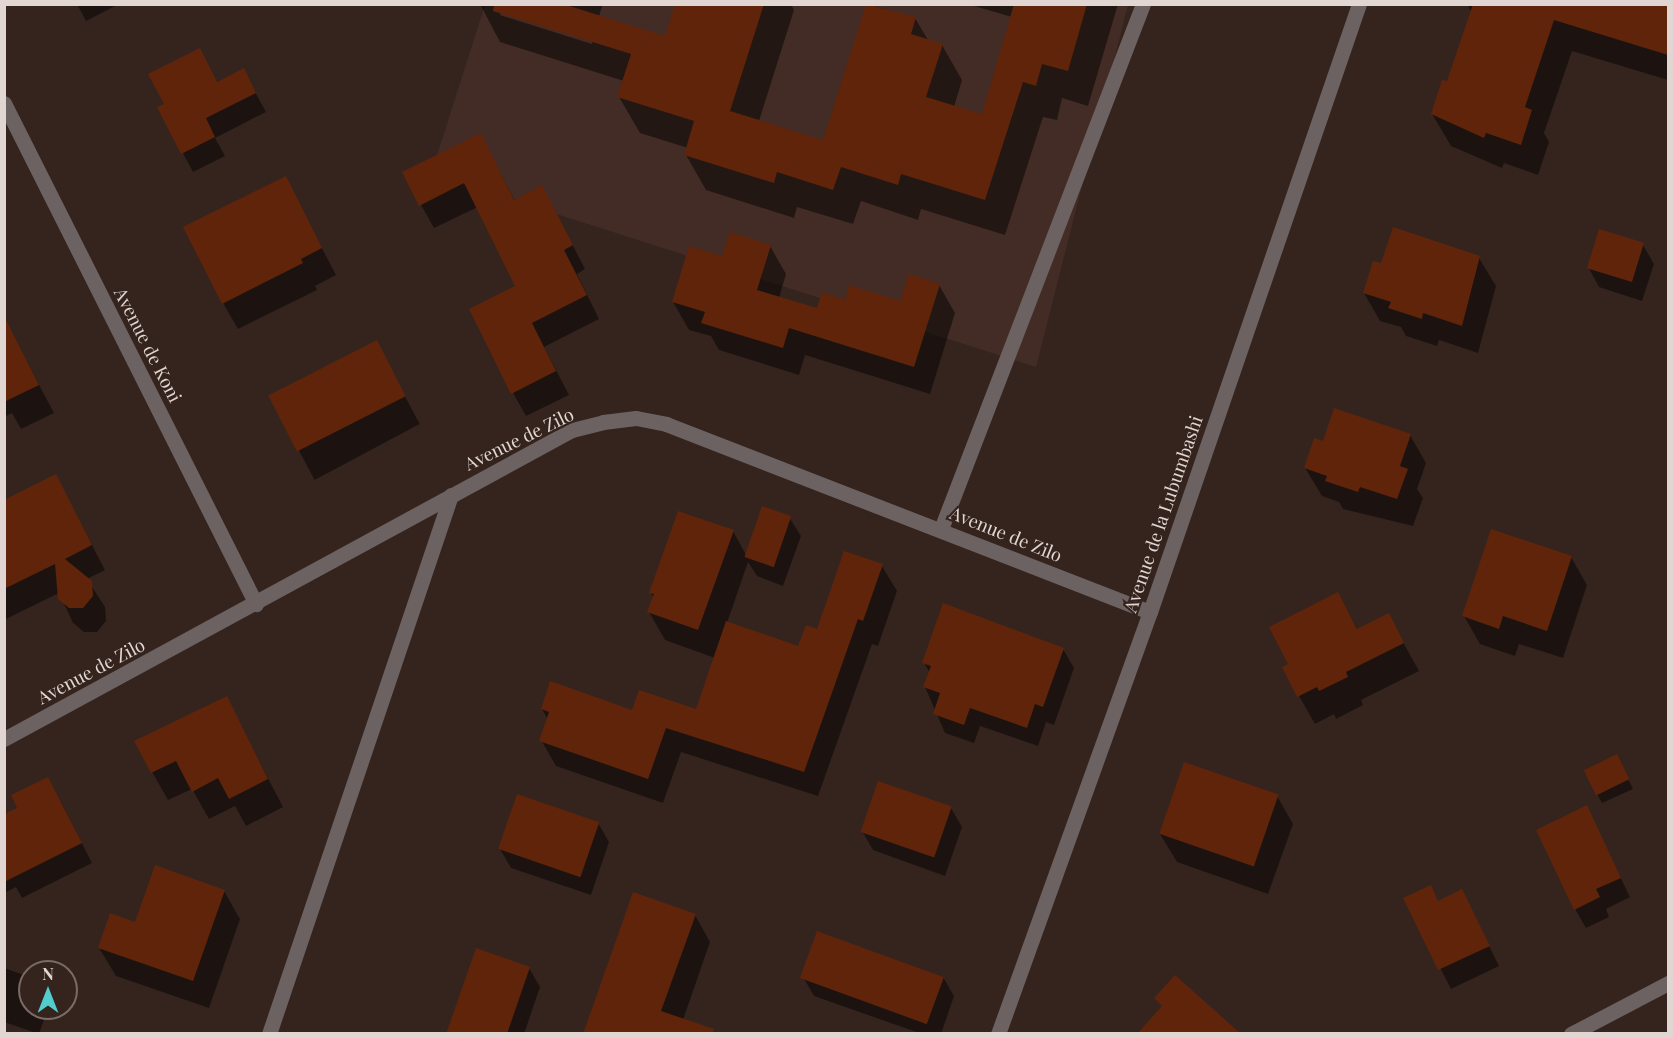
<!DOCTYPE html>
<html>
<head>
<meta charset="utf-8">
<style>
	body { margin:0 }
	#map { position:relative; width:1673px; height:1038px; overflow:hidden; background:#35241e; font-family:"Playfair Display",serif }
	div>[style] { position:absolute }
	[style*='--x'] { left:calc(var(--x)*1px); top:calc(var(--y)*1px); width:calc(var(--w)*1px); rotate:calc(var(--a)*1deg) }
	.built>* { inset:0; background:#432c25 }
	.shadow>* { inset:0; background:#0007; transform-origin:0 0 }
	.building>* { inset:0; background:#5f240a; transform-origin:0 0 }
	.minor>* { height:15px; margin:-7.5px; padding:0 7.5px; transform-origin:7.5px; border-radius:7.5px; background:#6c6262 }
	span { translate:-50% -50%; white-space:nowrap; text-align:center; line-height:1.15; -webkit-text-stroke:4.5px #35241e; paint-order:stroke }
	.street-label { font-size:18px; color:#e1d6d1 }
	.frame { position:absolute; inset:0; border:6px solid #e1d6d1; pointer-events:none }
	.north { position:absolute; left:18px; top:960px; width:60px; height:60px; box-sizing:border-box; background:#35241e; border:2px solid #7a6b66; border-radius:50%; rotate:0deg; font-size:16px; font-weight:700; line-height:24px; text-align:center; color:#e1d6d1 }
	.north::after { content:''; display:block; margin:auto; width:21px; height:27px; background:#52cdce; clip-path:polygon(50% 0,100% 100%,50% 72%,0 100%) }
</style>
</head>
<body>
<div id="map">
	<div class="built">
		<div style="clip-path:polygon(485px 5px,1128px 5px,1036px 367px,431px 174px)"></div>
	</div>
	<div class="shadow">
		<div style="clip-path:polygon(77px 4px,119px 4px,86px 21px)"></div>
		<div style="clip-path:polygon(evenodd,480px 4px,603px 4px,599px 16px,666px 38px,676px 4px,791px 4px,794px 10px,759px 121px,824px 142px,868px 4px,915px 18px,928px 40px,942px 45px,962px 80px,954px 107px,983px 116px,1012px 17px,967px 4px,1118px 4px,1088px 106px,1062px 98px,1057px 120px,1043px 117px,1005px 235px,921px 209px,918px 220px,861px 201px,853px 224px,797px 207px,794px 218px,706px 190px,686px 155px,688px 148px,640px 133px,619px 97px,624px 81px,500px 42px,480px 4px,501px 12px,592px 41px,592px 44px,500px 15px,501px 12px)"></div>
		<div style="clip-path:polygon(1467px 4px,1668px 4px,1668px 80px,1572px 51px,1544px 133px,1549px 142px,1538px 175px,1504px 163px,1502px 168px,1451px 146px,1432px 114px,1448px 83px,1472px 13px)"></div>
		<div style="clip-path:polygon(243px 70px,266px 112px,215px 138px,225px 156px,193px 172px,159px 108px)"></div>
		<div style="clip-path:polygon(493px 159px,515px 201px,555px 211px,585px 269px,577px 274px,599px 319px,544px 347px,569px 395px,526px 416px,513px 393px,517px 286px,478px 207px,434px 228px,421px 205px)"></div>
		<div style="clip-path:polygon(285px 178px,336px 275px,315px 286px,317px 290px,238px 329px,223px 303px)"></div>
		<div style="clip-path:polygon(1643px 245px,1654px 264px,1642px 301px,1599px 287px,1588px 267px)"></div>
		<div style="clip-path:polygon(770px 246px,786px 274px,779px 298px,818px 309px,846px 301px,901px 303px,939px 285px,955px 313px,930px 394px,805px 355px,799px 375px,719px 350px,711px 336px,689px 330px,673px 302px,723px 258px)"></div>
		<div style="clip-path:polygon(1479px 258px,1496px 286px,1478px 353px,1439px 340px,1437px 346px,1406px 336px,1401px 327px,1380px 321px,1364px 293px,1382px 265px)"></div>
		<div style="clip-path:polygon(4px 319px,54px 413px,21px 429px,12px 413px,4px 417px)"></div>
		<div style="left:376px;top:342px;width:93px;height:119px;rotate:62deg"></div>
		<div style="clip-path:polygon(1410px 435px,1426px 463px,1417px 489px,1423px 498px,1413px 526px,1343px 509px,1339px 502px,1322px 496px,1305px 468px,1324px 443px)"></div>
		<div style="clip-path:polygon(56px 476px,105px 570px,87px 579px,105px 607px,106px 621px,97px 632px,84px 632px,73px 623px,59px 593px,4px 620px,4px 496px,7px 500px)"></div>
		<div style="clip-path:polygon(789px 517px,801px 536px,783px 586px,757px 576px,748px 562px,727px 623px,799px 648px,882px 566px,897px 591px,878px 646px,872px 644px,818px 796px,681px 752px,663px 803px,556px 766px,541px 740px,548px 720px,542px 709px,697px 711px,715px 658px,665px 640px,649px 612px,654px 598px,651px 593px,733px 531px,746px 555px)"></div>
		<div style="clip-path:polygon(1571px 557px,1587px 585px,1563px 658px,1519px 644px,1515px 656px,1480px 644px,1464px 616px)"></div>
		<div style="clip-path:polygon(1338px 594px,1358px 630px,1388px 615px,1419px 671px,1361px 700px,1363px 705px,1336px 719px,1334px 714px,1315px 724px,1299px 696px,1290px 664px)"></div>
		<div style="clip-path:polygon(1063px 649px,1074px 668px,1054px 725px,1046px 722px,1038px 746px,980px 726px,974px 743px,945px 733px,925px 687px,930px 673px,924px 663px)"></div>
		<div style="clip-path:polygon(226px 698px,283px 807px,246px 826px,235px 806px,209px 819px,192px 789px,168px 800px,152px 772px)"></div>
		<div style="clip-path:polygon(1621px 765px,1633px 789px,1602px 803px,1597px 794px)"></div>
		<div style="clip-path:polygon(1277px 796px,1293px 824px,1268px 894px,1177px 862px,1160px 834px)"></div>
		<div style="clip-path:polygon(59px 798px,92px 863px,22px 898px,16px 887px,4px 893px,4px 816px)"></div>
		<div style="clip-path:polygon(1586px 807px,1630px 897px,1606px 909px,1609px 917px,1586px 928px,1575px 909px)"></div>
		<div style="clip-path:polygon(951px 808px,962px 827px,945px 876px,873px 850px,862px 831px)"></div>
		<div style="clip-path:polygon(598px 823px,609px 842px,591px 895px,511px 868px,500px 849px)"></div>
		<div style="clip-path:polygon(1430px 887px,1439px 903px,1462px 891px,1499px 966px,1451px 989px,1405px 899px)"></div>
		<div style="clip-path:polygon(224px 891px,240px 919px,209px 1008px,116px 976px,99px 948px,136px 924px)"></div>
		<div style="clip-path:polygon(695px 915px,710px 942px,683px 1020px,720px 1034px,585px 1034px)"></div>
		<div style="clip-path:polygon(4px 968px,30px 977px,30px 1008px,48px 1008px,39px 1034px,4px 1022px)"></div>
		<div style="clip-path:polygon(529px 968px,540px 987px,524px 1034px,448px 1034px)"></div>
		<div style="clip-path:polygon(803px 977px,943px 977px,954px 996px,941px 1034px,922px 1034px,814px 996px)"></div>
	</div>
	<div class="building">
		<div style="clip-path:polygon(494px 4px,563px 4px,665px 36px,675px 4px,764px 4px,730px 111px,823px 140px,866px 4px,916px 17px,911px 34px,943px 44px,926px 97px,982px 114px,1014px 4px,1087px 4px,1068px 71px,1042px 64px,1036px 86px,1023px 82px,985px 200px,901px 174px,898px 185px,841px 167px,833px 190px,777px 172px,774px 183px,684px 155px,694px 121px,617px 97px,631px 54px,493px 11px)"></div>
		<div style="clip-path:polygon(1473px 4px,1668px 4px,1668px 55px,1554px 20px,1525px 107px,1532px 110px,1521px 145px,1486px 133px,1484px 138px,1431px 114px,1442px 80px,1447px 81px)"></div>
		<div style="clip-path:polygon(200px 48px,217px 82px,244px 68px,256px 93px,206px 118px,215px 137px,181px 154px,157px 107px,164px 104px,148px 74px)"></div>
		<div style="clip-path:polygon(481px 133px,514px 200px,542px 185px,573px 245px,564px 250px,587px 295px,532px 323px,556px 371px,511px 394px,469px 309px,515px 286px,464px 183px,419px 206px,402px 172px)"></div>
		<div style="clip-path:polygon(286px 176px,322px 248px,301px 259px,303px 263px,222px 304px,183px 227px)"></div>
		<div style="clip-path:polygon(1393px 227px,1480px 256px,1462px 326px,1423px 313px,1422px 319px,1388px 308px,1391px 302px,1363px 293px,1373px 261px,1381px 263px)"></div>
		<div style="left:1599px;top:229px;width:47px;height:41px;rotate:17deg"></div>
		<div style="clip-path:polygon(730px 232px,771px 245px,757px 290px,817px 308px,822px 292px,845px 300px,849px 285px,900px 301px,909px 274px,940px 284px,914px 367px,789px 328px,783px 348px,701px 323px,705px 312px,672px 302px,689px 246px,722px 256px)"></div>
		<div style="clip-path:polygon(4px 316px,39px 385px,4px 402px)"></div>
		<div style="left:377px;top:340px;width:63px;height:122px;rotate:63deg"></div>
		<div style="clip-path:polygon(1334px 408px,1411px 434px,1400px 466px,1408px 469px,1397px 499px,1360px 487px,1358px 492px,1325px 481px,1327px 476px,1304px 468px,1314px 438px,1323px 441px)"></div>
		<div style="clip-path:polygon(56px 474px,92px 545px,65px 559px,92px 581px,93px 596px,83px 608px,69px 608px,58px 599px,55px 564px,4px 589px,4px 500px)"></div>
		<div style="left:762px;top:506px;width:31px;height:54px;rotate:19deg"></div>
		<div style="clip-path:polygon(678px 511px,734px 530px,698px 630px,647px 612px,654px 594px,649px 593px)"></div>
		<div style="clip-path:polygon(1491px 529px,1572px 556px,1547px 631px,1503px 616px,1499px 629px,1462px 616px)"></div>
		<div style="clip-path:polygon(844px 551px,883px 564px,863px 621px,858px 619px,804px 772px,666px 728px,648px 779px,539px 741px,549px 712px,541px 709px,550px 681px,632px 710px,639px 690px,696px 709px,726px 621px,798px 646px,806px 625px,817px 629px)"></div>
		<div style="clip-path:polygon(1338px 592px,1357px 629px,1389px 613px,1404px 643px,1346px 672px,1348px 677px,1319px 691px,1317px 687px,1297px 697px,1282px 667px,1288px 664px,1269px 627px)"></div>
		<div style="clip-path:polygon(943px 603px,1064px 648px,1043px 707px,1035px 704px,1027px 728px,970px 708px,964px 725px,933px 714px,940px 693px,923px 687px,931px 666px,922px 663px)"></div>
		<div style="clip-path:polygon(227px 696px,268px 779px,229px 799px,218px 778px,192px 792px,176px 761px,151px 773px,134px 741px)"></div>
		<div style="left:1617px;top:754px;width:28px;height:37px;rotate:64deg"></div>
		<div style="left:1184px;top:762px;width:100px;height:76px;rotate:19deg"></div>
		<div style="clip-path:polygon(48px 777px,82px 843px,4px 882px,4px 814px,17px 808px,11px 795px)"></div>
		<div style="left:878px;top:781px;width:78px;height:54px;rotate:19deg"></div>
		<div style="left:517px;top:794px;width:87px;height:58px;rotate:19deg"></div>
		<div style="clip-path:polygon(1587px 805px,1621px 878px,1596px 889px,1600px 897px,1574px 910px,1536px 830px)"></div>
		<div style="clip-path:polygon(155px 865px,225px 890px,193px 981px,98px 948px,110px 913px,135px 922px)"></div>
		<div style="clip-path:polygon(1431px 885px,1438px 901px,1462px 889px,1490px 946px,1438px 970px,1403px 898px)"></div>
		<div style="clip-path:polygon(633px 892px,696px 914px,661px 1011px,714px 1029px,713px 1034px,583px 1034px)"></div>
		<div style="left:817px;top:931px;width:135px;height:50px;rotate:20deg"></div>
		<div style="clip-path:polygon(476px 948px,530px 967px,507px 1034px,446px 1034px)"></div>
		<div style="clip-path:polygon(1175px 975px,1241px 1034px,1137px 1034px,1162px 1006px,1154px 998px)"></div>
	</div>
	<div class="minor">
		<div style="--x:4;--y:103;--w:561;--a:63.3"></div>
		<div style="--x:941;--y:529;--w:563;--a:-68.96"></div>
		<div style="--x:4;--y:739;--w:647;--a:-28.55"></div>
		<div style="--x:572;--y:430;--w:32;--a:-14"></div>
		<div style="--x:603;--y:422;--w:33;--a:-7"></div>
		<div style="--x:636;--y:418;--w:31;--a:11"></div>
		<div style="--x:666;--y:424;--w:519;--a:21.23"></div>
		<div style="--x:269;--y:1034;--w:569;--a:-71.34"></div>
		<div style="--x:998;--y:1034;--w:449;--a:-70.2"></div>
		<div style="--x:1150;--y:612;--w:643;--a:-71.03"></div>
		<div style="--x:1571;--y:1034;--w:110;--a:-27.7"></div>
	</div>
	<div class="street-label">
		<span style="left:148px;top:345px;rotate:63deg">Avenue de Koni</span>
		<span style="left:519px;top:439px;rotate:-26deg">Avenue de Zilo</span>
		<span style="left:1163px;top:514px;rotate:-71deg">Avenue de la Lubumbashi</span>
		<span style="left:1006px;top:534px;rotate:22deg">Avenue de Zilo</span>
		<span style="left:91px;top:671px;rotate:-28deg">Avenue de Zilo</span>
	</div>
	<div class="frame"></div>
	<div class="north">N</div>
</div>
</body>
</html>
